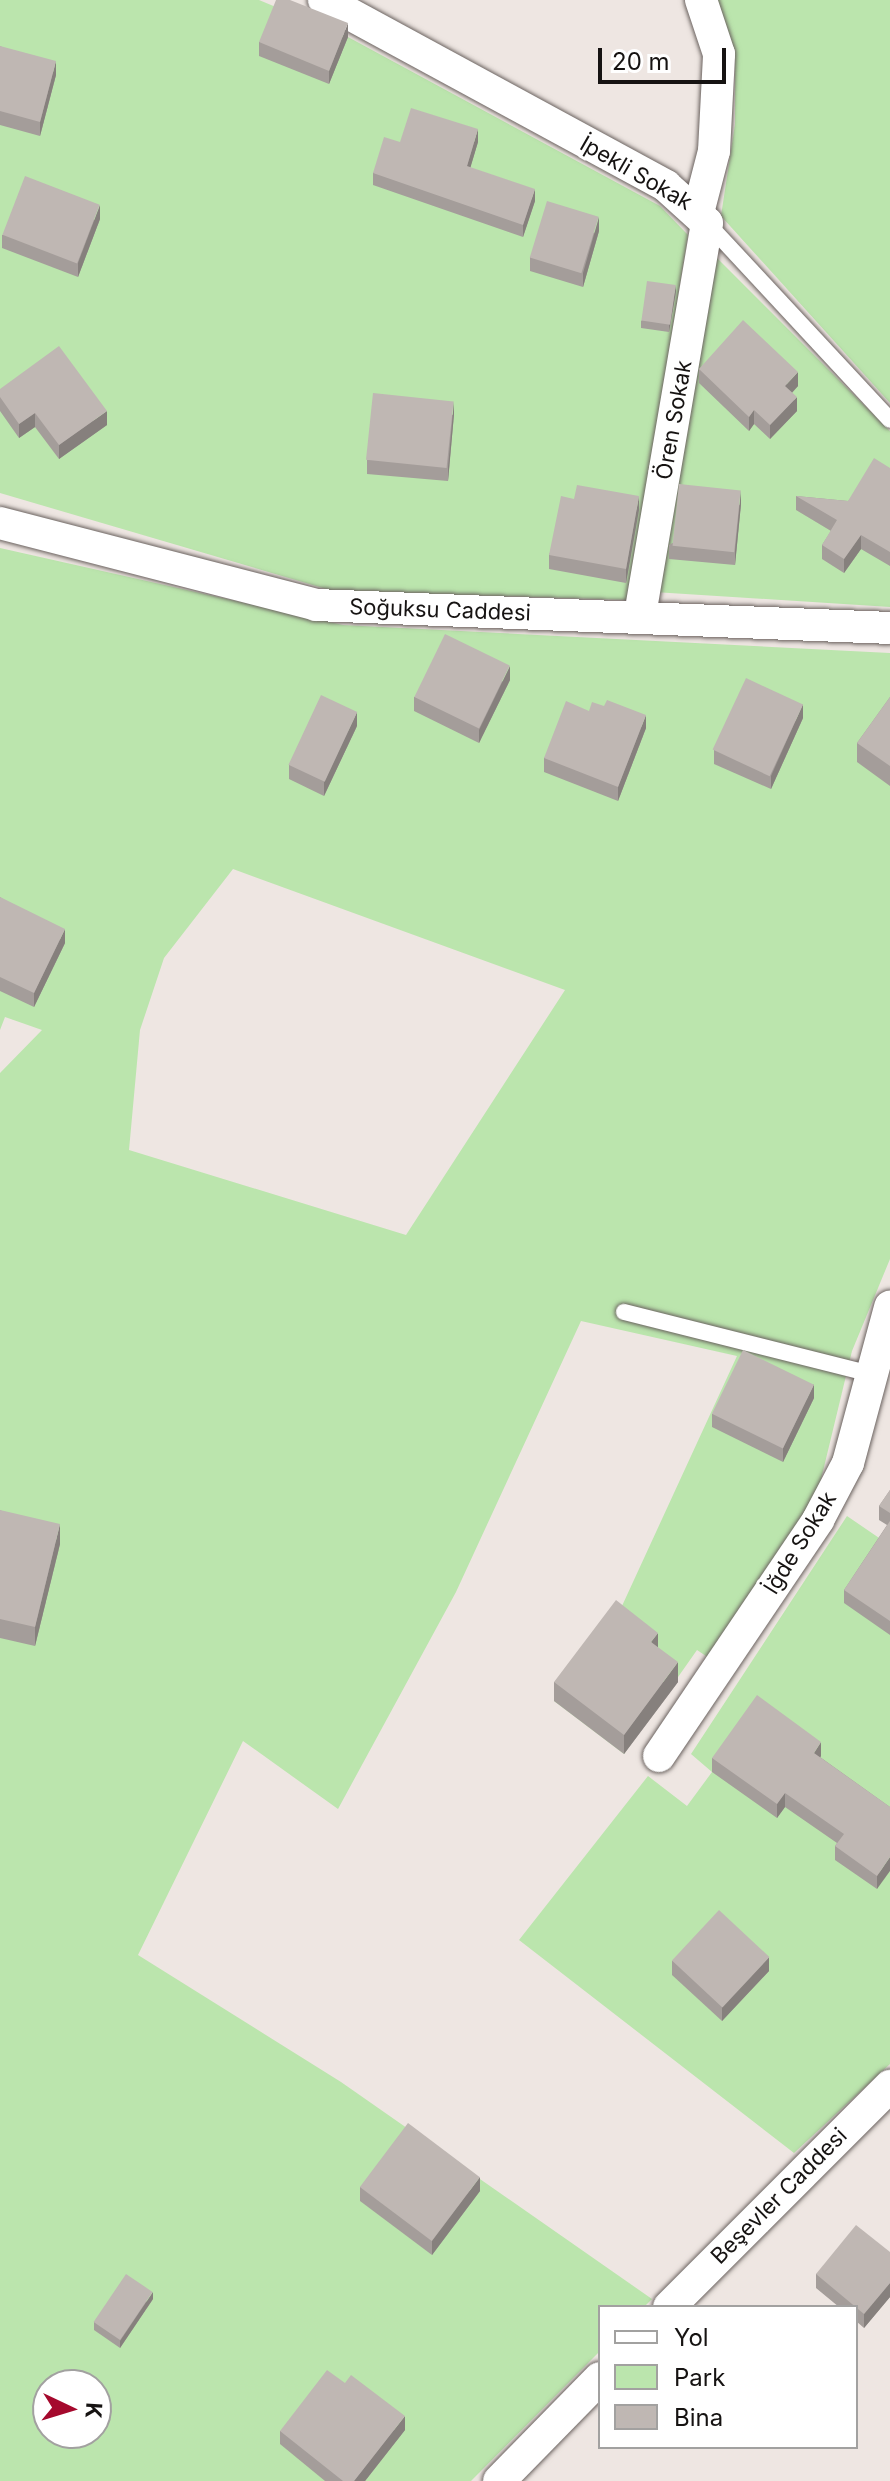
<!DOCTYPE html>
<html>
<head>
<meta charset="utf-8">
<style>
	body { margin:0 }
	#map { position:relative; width:890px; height:2481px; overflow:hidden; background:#eee6e2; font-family:Inter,sans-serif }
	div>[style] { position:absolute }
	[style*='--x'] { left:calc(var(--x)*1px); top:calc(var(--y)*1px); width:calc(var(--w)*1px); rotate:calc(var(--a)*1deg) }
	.green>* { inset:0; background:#bbe5ad }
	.roads { filter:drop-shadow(0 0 2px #6a625f) drop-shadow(0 0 2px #6a625f) }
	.lane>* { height:16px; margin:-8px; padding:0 8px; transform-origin:8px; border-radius:8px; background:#fff }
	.street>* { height:32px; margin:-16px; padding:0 16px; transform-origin:16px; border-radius:16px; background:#fff }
	.wall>* { inset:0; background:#a49d9a }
	.shaded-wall>* { inset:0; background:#86807d }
	.building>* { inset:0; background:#bfb7b3; transform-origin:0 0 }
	span { translate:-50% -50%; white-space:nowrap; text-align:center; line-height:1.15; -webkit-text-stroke:6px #fff; paint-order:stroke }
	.street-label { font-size:22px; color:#161312 }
	.legend { position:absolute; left:598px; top:2305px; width:260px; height:144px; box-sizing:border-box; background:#fff; border:2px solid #a2a1a0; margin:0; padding:10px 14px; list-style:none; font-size:24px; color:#161312 }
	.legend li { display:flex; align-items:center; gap:16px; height:40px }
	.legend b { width:40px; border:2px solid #a2a1a0 }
	.north { position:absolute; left:32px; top:2369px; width:80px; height:80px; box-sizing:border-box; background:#fff; border:2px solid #a2a1a0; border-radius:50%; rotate:94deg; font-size:22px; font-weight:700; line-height:32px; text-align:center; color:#161312 }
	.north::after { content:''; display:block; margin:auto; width:28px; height:36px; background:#a5092d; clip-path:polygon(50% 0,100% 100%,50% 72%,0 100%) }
	.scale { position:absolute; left:598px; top:48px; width:128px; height:36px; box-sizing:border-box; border:4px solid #161312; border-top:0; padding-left:10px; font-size:24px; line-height:28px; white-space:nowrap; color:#161312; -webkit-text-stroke:6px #fff; paint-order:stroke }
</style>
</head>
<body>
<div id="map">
	<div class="green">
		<div style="clip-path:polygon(0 0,259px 0,348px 37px,660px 206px,688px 235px,629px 600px,333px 591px,0 493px)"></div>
		<div style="clip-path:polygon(716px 0,890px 0,890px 403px,721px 216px,735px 124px,735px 52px)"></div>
		<div style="clip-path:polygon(712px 253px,890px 431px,890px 607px,654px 592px)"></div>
		<div style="clip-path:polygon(evenodd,0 548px,343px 625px,890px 653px,890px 1259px,852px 1351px,817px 1496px,715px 1662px,697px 1650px,624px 1754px,554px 1701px,616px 1619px,737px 1356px,581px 1321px,456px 1592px,338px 1809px,243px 1741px,138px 1955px,341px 2082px,652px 2299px,644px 2307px,600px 2307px,600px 2351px,471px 2481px,0 2481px,0 1073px,42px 1030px,5px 1017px,0 1030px,0 548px,233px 869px,565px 990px,406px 1235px,129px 1150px,140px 1030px,164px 958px,233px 869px,0 548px,48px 2385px,96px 2385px,96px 2433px,48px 2433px,48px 2385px)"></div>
		<div style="clip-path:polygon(847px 1516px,885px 1542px,890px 1537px,890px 2064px,794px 2153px,519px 1940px,648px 1776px,687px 1806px,712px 1772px,691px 1754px)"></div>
	</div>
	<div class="roads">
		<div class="lane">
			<div style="--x:708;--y:224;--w:267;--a:47.1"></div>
			<div style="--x:624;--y:1312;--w:258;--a:14.1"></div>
		</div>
		<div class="street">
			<div style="--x:324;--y:0;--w:389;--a:28.5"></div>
			<div style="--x:666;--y:186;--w:55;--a:42.1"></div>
			<div style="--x:707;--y:223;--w:399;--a:99.7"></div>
			<div style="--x:699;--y:209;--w:60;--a:-75.5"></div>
			<div style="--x:714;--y:151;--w:97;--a:-87"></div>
			<div style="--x:719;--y:54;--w:57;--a:-108.4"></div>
			<div style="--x:0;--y:523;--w:326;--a:14.5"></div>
			<div style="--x:316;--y:605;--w:574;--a:2.29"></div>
			<div style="--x:659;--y:1756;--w:285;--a:-56"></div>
			<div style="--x:818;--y:1520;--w:64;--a:-62.2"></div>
			<div style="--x:848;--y:1463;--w:162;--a:-74.9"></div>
			<div style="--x:669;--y:2307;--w:313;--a:-45"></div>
			<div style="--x:499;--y:2481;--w:144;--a:-45.6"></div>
		</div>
	</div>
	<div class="wall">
		<div style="clip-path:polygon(348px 37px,329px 84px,259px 56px,259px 42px)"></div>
		<div style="clip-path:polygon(0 46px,56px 75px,40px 136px,0 125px)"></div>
		<div style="clip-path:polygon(400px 142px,478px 142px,470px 168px,535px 201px,523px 237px,373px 185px,373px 173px)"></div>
		<div style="clip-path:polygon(100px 219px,78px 277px,2px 248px,2px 235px)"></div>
		<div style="clip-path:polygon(599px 231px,583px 287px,530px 271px,530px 257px)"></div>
		<div style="clip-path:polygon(676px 292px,669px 332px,641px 328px,641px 321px)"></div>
		<div style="clip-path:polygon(699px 369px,798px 386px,792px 393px,797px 411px,770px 439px,754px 424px,749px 431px,699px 383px)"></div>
		<div style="clip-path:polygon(0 389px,107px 425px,59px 459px,35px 427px,19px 438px,0 411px)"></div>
		<div style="clip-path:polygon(454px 414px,448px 481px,367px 474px,367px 460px)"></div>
		<div style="clip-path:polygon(890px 468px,890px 566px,861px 549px,844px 573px,822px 559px,822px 545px,831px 531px,796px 510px,796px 496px,848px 501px)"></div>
		<div style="clip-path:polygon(574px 499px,639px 510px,626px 583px,549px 569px,549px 555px)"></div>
		<div style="clip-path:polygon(741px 504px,735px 565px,669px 559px,669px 545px)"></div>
		<div style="clip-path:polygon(510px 680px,479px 743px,414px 711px,414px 697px)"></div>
		<div style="clip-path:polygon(890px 697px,890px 786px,857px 762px,857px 743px)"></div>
		<div style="clip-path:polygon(589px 711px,646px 728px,618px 801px,544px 772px,544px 758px)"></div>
		<div style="clip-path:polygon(803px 718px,771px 789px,714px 764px,714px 750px)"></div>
		<div style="clip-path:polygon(357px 726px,324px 796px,289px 779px,289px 765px)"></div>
		<div style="clip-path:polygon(0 897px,65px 943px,34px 1007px,0 991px)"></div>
		<div style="clip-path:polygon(814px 1398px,783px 1462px,712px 1427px,712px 1414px)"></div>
		<div style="clip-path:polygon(890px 1490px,890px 1635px,844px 1603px,844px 1590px,887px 1525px,879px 1520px,879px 1506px)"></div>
		<div style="clip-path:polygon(0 1510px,60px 1544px,35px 1646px,0 1638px)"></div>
		<div style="clip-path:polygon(554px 1682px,678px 1682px,624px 1754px,554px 1701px)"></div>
		<div style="clip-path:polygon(821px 1756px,820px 1757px,890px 1807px,877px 1889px,835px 1860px,835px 1846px,837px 1843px,785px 1807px,777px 1818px,712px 1772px,712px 1758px)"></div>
		<div style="clip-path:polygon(672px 1961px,769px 1971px,722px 2021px,672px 1975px)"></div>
		<div style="clip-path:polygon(360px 2187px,480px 2191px,432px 2255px,360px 2201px)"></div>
		<div style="clip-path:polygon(890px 2252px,890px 2297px,864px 2328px,856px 2321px,856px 2307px,839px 2307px,816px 2288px,816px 2274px)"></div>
		<div style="clip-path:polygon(153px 2299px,120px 2348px,94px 2330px,94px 2322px)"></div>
		<div style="clip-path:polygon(405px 2430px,365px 2481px,325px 2481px,280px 2444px,280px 2431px)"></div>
	</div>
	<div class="shaded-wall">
		<div style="clip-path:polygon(348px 23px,348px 37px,329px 84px,329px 71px)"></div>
		<div style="clip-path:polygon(56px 61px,56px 75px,40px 136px,40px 122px)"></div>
		<div style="clip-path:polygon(478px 129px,478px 142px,467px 179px,467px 166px)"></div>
		<div style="clip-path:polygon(535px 189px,535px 201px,523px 237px,523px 225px)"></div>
		<div style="clip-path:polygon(100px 205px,100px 219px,78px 277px,78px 263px)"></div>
		<div style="clip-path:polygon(599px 217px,599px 231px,583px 287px,583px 273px)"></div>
		<div style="clip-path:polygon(676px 285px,676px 292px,669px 332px,669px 325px)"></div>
		<div style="clip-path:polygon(798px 372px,798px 386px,785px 400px,785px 386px)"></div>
		<div style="clip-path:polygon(797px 397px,797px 411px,770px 439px,770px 425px)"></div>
		<div style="clip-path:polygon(454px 401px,454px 414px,448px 481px,448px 467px)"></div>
		<div style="clip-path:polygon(754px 410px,754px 424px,749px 431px,749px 417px)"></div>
		<div style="clip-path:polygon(107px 411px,107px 425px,59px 459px,59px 445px)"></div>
		<div style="clip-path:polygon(35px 413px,35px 427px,19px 438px,19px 424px)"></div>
		<div style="clip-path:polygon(741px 490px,741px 504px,735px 565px,735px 551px)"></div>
		<div style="clip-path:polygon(639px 496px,639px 510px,626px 583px,626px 569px)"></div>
		<div style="clip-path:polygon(861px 535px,861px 549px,844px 573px,844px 559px)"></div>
		<div style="clip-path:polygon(510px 666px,510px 680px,479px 743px,479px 730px)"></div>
		<div style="clip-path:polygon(803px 704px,803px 718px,771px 789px,771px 776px)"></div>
		<div style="clip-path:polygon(357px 712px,357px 726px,324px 796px,324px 782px)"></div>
		<div style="clip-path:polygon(646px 715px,646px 728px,618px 801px,618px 787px)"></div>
		<div style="clip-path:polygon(65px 929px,65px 943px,34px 1007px,34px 993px)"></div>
		<div style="clip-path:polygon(814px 1384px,814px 1398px,783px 1462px,783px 1448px)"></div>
		<div style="clip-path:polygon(60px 1524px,60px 1544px,35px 1646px,35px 1627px)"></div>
		<div style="clip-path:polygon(658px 1633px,658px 1652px,651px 1642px)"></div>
		<div style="clip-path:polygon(678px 1662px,678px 1682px,624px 1754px,624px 1735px)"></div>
		<div style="clip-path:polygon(821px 1742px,821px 1756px,814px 1767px,814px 1753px)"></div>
		<div style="clip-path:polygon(785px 1793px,785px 1807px,777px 1818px,777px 1804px)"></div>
		<div style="clip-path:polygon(890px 1857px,890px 1871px,877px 1889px,877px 1876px)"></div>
		<div style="clip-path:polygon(769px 1957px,769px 1971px,722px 2021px,722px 2007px)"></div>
		<div style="clip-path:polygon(480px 2177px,480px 2191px,432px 2255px,432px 2241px)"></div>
		<div style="clip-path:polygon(890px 2283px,890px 2297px,864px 2328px,864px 2314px)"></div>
		<div style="clip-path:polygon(153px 2292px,153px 2299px,120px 2348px,120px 2341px)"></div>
		<div style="clip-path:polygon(405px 2416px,405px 2430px,365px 2481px,354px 2481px)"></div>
	</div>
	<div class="building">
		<div style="clip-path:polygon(276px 0,290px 0,348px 23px,329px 71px,259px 42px)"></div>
		<div style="clip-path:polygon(0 46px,56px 61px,40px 122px,0 111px)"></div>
		<div style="clip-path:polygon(411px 108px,478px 129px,467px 166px,535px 189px,523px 225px,373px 173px,384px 137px,400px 142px)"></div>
		<div style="left:25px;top:176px;width:80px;height:63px;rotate:21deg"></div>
		<div style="left:547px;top:201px;width:54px;height:59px;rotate:17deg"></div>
		<div style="left:647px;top:281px;width:29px;height:40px;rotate:8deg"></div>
		<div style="clip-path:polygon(743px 320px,798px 372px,785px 386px,797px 397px,770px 425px,754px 410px,749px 417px,699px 369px)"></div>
		<div style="clip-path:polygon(59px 346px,107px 411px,59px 445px,35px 413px,19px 424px,0 397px,0 389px)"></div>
		<div style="left:373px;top:393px;width:81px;height:67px;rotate:6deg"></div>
		<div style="clip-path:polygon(874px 458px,890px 468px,890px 552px,861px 535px,844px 559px,822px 545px,837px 520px,796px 496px,848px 501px)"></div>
		<div style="left:679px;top:484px;width:62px;height:62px;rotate:6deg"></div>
		<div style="clip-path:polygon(577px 485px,639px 496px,626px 569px,549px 555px,561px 496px,574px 499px)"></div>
		<div style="left:445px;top:634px;width:72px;height:70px;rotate:26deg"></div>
		<div style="left:746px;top:678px;width:63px;height:79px;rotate:25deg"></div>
		<div style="left:321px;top:695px;width:40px;height:77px;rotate:25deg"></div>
		<div style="clip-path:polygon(890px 697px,890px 766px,857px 743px)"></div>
		<div style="clip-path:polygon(607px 700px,646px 715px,618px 787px,544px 758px,566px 701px,589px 711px,592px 702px,604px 706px)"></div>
		<div style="clip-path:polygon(0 897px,65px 929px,34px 993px,0 977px)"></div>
		<div style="left:743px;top:1350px;width:79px;height:71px;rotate:26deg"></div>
		<div style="clip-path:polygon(890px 1490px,890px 1513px,879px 1506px)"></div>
		<div style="clip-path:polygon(0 1510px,60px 1524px,35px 1627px,0 1619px)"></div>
		<div style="clip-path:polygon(890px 1521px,890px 1621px,844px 1590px)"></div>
		<div style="clip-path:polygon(616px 1600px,658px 1633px,651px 1642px,678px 1662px,624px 1735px,554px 1682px)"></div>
		<div style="clip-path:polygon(757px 1695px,821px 1742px,814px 1753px,890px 1807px,890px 1857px,877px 1876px,835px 1846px,844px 1834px,785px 1793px,777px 1804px,712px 1758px)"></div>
		<div style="left:719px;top:1910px;width:69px;height:69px;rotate:43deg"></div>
		<div style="left:408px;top:2123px;width:90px;height:80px;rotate:37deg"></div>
		<div style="clip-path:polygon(856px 2225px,890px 2252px,890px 2283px,864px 2314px,816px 2274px)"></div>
		<div style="left:126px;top:2274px;width:32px;height:58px;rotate:34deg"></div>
		<div style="clip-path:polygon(327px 2370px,345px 2383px,351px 2375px,405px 2416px,354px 2481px,343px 2481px,280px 2431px)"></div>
	</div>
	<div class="street-label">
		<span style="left:636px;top:173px;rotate:30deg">İpekli Sokak</span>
		<span style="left:674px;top:420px;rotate:-80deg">Ören Sokak</span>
		<span style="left:440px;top:610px;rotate:2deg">Soğuksu Caddesi</span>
		<span style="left:800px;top:1543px;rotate:-58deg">İğde Sokak</span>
		<span style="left:779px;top:2196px;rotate:-45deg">Beşevler Caddesi</span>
	</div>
	<ul class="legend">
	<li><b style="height:10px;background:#fff"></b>Yol</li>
	<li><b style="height:22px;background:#bbe5ad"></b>Park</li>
	<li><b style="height:22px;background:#bfb7b3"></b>Bina</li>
	</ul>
	<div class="north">K</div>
	<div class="scale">20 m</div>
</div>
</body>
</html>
